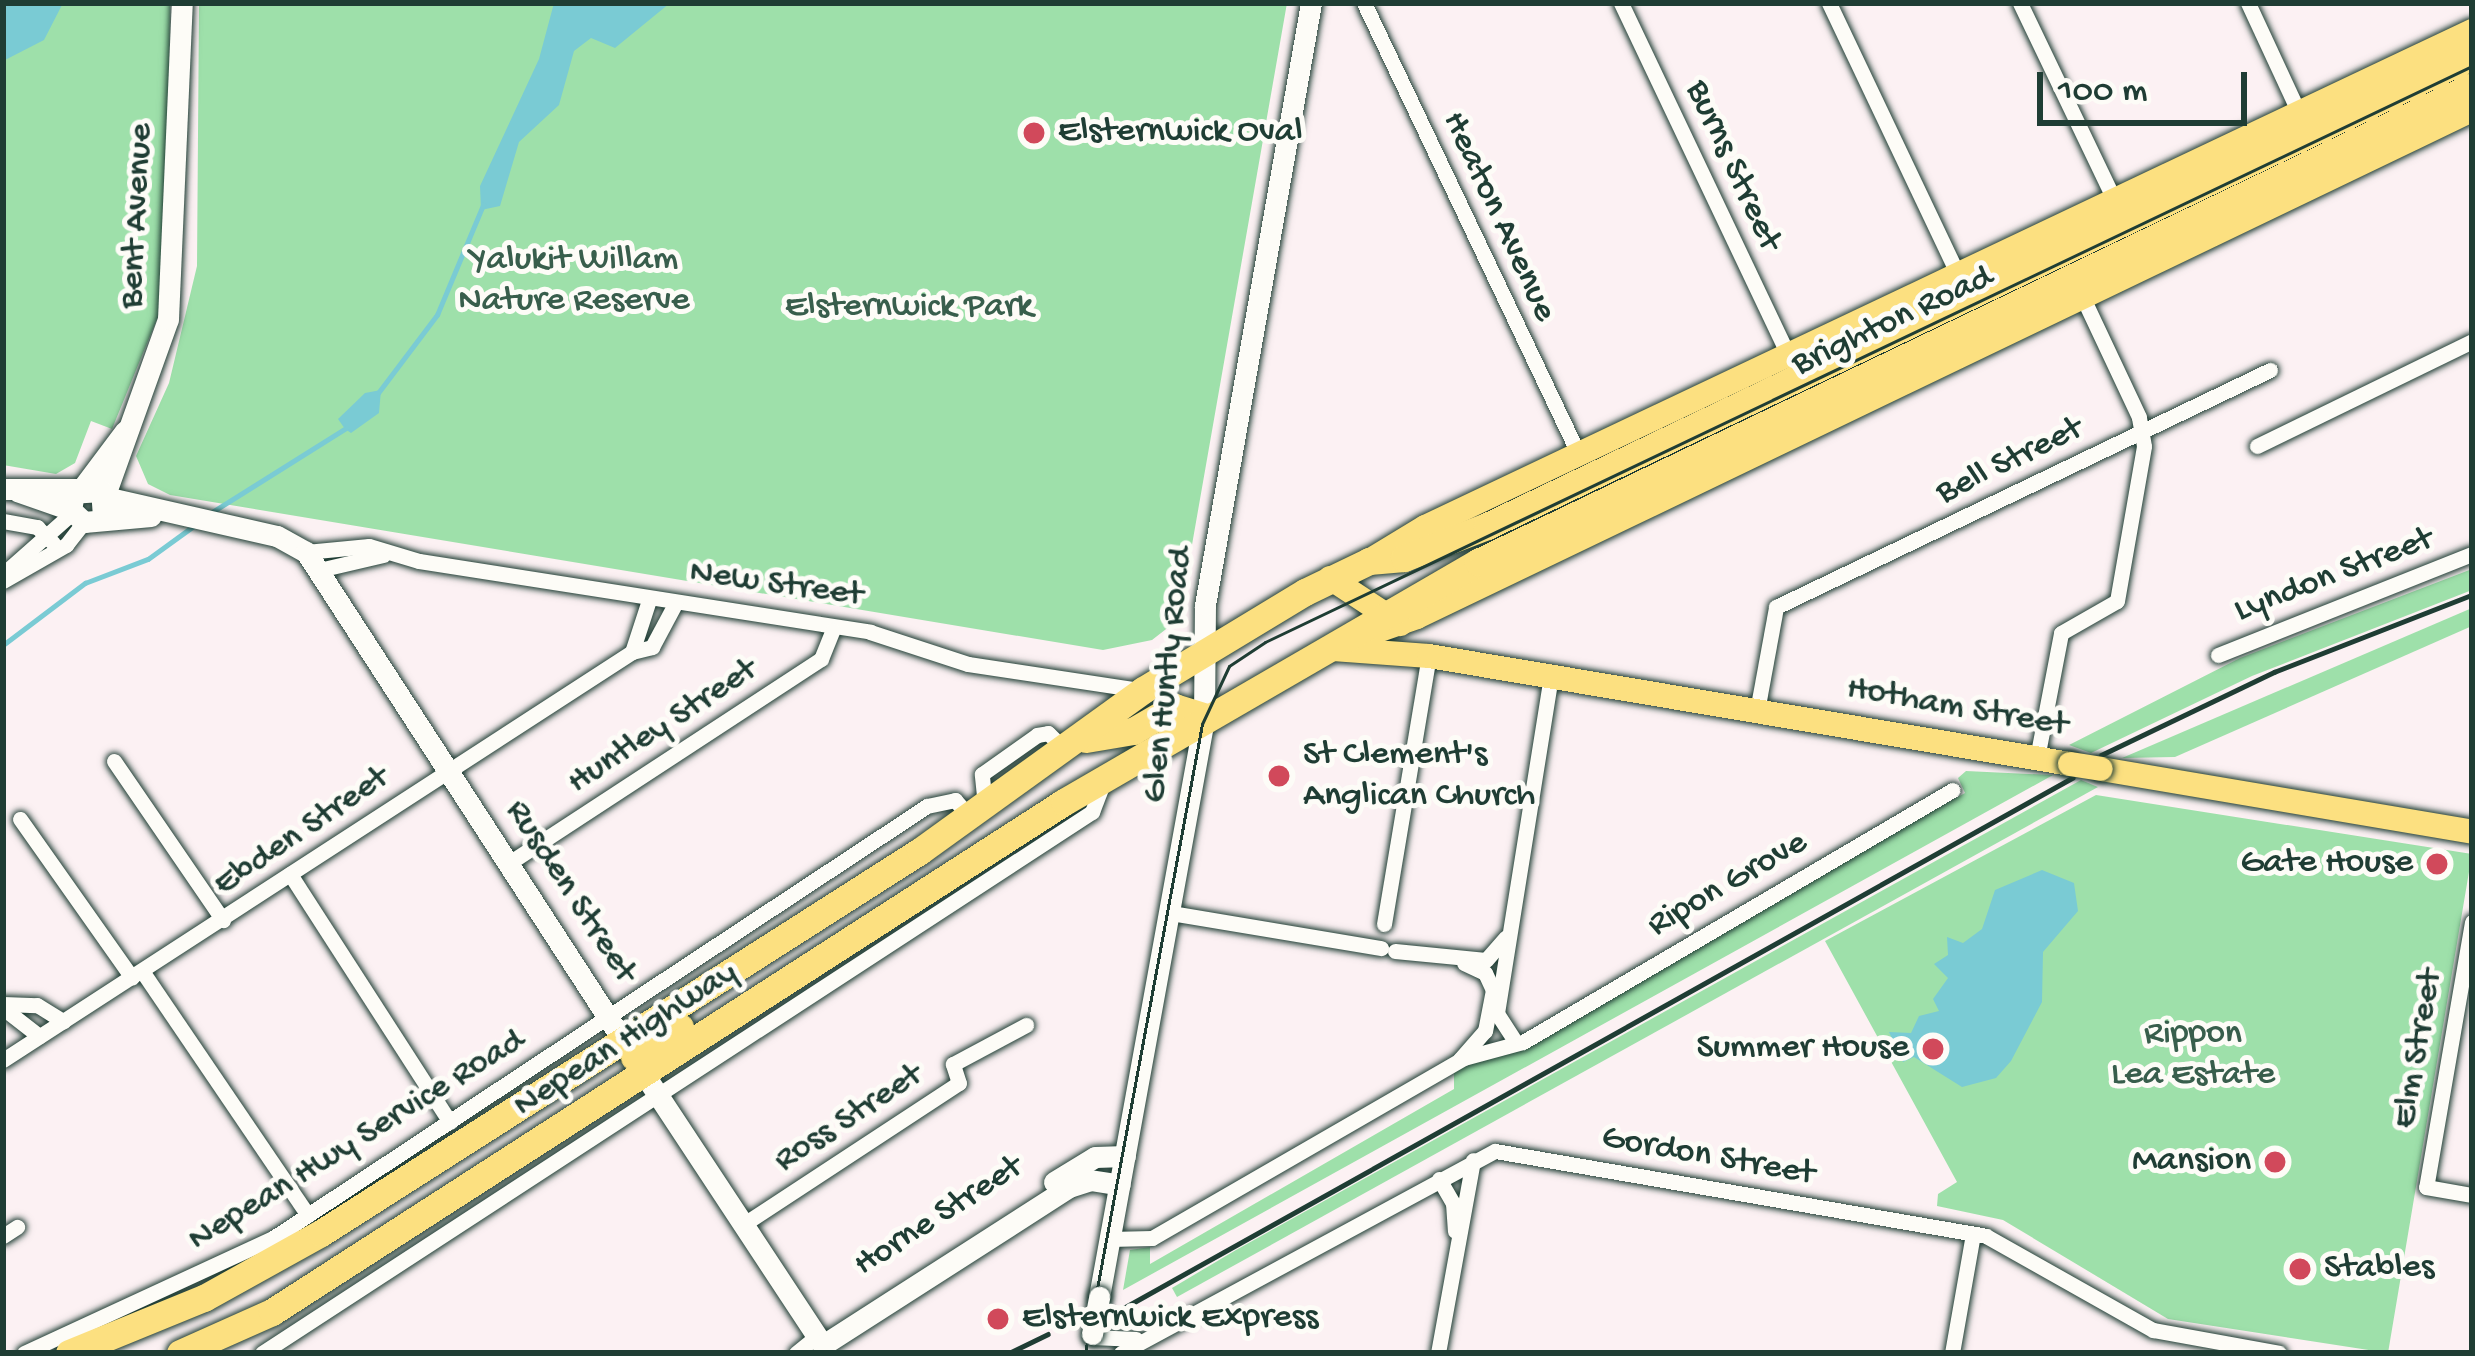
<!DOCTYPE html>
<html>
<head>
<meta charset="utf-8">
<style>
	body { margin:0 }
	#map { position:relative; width:2475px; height:1356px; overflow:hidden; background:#fcf1f3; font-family:"Gochi Hand",sans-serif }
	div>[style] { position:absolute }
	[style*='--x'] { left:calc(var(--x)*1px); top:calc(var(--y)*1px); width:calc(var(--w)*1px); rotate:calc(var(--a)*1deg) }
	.green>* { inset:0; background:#9ee0aa }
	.water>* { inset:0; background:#7acbd4 }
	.stream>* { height:4.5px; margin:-2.25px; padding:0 2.25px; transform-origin:2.25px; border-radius:2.25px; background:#7acbd4 }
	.roads { filter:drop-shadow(0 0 3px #1f3d34) drop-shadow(0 0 3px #1f3d34) }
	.minor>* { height:15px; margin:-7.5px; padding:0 7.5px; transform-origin:7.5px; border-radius:7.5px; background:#fdfcf7 }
	.tertiary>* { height:21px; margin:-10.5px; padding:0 10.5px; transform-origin:10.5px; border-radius:10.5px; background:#fdfcf7 }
	.secondary>* { height:21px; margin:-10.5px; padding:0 10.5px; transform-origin:10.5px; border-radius:10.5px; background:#fdfcf7 }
	.primary>* { height:24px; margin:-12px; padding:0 12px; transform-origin:12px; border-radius:12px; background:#fce080 }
	.trunk>* { height:27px; margin:-13.5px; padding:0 13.5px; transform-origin:13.5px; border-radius:13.5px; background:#fce080 }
	.tram>* { height:3px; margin:-1.5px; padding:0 1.5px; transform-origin:1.5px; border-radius:1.5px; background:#1f3d34 }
	.rail>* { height:4.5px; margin:-2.25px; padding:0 2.25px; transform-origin:2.25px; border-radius:2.25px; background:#1f3d34 }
	.bridges { filter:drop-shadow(0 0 3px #1f3d34) drop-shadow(0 0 3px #1f3d34) }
	.tertiary-bridge>* { height:21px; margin:-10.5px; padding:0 10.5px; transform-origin:10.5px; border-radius:10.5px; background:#fdfcf7 }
	.primary-bridge>* { height:24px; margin:-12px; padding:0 12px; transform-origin:12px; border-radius:12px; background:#fce080 }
	.dots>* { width:33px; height:33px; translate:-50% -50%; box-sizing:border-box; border:6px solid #fdfcf7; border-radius:50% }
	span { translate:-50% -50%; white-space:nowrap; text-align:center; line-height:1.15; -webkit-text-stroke:10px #fdfcf7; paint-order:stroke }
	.poi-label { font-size:36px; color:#1f3d34 }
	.left { translate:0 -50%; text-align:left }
	.right { translate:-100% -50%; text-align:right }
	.street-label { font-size:36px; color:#1f3d34 }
	.park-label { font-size:36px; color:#385e4c }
	.frame { position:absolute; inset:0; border:6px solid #1f3d34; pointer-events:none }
	.scale { position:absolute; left:2037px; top:72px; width:210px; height:54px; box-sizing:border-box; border:6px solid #1f3d34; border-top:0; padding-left:15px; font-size:36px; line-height:42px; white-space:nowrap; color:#1f3d34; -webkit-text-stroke:9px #fdfcf7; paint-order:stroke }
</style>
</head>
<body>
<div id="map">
	<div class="green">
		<div style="clip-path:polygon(3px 3px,170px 3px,168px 222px,159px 314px,112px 429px,91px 421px,75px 463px,56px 474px,3px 465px)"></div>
		<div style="clip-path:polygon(199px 3px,1287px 3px,1179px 619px,1152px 640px,1103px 650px,170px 495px,148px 484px,136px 456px,169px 383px,197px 266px)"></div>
		<div style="clip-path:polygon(2472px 569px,2472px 590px,2252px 676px,2091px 753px,2069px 745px,2240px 658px)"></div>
		<div style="clip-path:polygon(2472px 608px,2472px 626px,2175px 757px,2122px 758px)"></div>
		<div style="clip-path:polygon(1966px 771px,2053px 775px,1123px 1290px,1130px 1250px,1150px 1247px,1150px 1264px,1454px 1089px,1454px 1072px,1965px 793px,1958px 778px)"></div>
		<div style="clip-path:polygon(2081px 780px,2098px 787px,1177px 1297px,1172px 1288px,1236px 1250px)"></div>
		<div style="clip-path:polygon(2096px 795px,2472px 854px,2388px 1353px,2168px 1319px,2003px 1220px,1937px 1206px,1938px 1194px,1957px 1182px,1825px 941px)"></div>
	</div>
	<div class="water">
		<div style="clip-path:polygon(3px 3px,63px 3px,44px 40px,5px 60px)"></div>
		<div style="clip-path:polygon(554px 3px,670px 3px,615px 48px,591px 38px,574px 51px,559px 105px,519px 142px,500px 206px,481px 210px,480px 186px,539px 59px)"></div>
		<div style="clip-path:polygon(381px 390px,379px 413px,351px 433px,345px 429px,338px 419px,365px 393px)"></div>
		<div style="clip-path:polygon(2042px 870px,2074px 883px,2078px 911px,2043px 952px,2042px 1002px,2011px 1061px,1996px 1078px,1962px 1087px,1914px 1057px,1903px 1062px,1889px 1032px,1911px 1033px,1919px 1016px,1939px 1011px,1933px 999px,1948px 978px,1934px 964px,1948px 955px,1947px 937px,1963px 943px,1982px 929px,1995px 890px)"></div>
	</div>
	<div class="stream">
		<div style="--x:378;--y:393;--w:98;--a:-52.9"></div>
		<div style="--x:437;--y:315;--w:119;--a:-67.3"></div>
		<div style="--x:209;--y:514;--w:162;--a:-32.1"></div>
		<div style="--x:3;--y:645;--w:103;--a:-37.1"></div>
		<div style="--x:85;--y:583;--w:67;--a:-20.9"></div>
		<div style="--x:148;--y:559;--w:58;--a:-35.9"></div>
	</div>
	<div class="roads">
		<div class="minor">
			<div style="--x:1364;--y:3;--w:501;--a:64.56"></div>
			<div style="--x:1621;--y:3;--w:390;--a:64.6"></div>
			<div style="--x:1829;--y:3;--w:301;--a:64.6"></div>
			<div style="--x:2020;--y:3;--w:220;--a:64.4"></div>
			<div style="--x:2248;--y:3;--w:121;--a:65.1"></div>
			<div style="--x:2257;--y:446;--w:239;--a:-26"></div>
			<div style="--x:3;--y:521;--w:35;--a:10"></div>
			<div style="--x:37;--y:527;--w:23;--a:45"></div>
			<div style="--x:306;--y:552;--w:63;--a:-5.4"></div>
			<div style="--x:369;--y:546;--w:52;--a:16.7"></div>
			<div style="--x:419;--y:561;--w:457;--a:8.9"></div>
			<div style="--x:870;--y:632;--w:103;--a:18.1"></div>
			<div style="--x:968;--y:664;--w:173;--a:8.6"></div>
			<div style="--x:319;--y:570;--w:66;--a:-13.2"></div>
			<div style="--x:3;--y:574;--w:92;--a:-41.5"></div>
			<div style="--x:3;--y:581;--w:73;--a:-29.7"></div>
			<div style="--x:66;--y:545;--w:29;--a:-52"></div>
			<div style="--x:632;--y:652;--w:55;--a:-71.9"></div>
			<div style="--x:2218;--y:655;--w:273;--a:-21.7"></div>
			<div style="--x:1757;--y:711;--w:106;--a:-79.6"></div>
			<div style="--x:1776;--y:607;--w:548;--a:-25.63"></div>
			<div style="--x:2037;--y:758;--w:127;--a:-79.1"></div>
			<div style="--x:2061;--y:633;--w:64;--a:-29.7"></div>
			<div style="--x:2117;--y:601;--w:157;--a:-80.1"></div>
			<div style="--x:2144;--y:446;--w:29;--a:-100"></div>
			<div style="--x:2139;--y:417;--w:134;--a:-115.2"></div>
			<div style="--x:114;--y:761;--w:193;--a:55.6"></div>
			<div style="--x:985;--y:805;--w:31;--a:-96"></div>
			<div style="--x:982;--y:774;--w:67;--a:-35.3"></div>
			<div style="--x:1037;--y:735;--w:11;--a:-10"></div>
			<div style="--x:1048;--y:733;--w:25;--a:45"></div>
			<div style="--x:20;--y:819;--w:194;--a:54.8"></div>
			<div style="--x:509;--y:863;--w:373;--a:-33.2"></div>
			<div style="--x:821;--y:659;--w:31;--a:-68"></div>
			<div style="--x:290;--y:874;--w:295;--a:57.2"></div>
			<div style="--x:1171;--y:913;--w:213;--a:9.5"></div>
			<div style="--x:2472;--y:922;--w:269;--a:99.8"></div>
			<div style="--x:2426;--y:1187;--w:47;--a:9.9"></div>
			<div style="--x:1384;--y:924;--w:272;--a:-80.5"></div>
			<div style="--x:1395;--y:951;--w:91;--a:5.6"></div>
			<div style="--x:1486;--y:960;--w:30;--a:-49"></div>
			<div style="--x:142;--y:971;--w:295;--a:55.8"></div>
			<div style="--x:3;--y:1004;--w:34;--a:2"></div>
			<div style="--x:37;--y:1005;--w:31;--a:32"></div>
			<div style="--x:3;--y:1008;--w:46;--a:37.9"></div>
			<div style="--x:1513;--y:1038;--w:30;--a:-123"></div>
			<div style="--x:1497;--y:1013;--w:341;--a:-80.9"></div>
			<div style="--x:1462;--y:1057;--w:35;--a:-49"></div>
			<div style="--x:1485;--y:1031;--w:42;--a:-79"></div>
			<div style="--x:1493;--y:990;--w:19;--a:-115"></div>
			<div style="--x:1485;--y:973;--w:23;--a:-155"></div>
			<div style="--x:1460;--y:1059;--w:65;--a:-15.1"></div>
			<div style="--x:1523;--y:1042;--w:498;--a:-30.4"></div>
			<div style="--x:3;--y:1060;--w:750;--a:-32.97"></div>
			<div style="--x:632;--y:652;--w:21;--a:-14"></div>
			<div style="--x:652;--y:647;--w:49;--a:-61.9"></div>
			<div style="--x:1439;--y:1179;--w:28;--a:60"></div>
			<div style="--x:1453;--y:1203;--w:28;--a:86"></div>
			<div style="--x:744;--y:1224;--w:257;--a:-33.3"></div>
			<div style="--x:959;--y:1083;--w:20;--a:-108"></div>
			<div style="--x:953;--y:1064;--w:83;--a:-28.1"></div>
			<div style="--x:3;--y:1236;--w:17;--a:-33"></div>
			<div style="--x:1109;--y:1239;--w:43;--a:-1.3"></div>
			<div style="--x:1152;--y:1238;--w:362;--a:-30"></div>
			<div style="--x:1092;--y:1337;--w:44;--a:2.6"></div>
			<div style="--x:24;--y:1353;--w:274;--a:-24.8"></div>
			<div style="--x:273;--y:1238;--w:784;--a:-33.45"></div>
			<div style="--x:927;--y:806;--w:29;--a:-12"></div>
			<div style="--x:955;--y:800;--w:21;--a:49"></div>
			<div style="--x:262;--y:1353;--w:991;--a:-33.1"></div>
			<div style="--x:1092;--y:812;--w:36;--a:-69"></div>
			<div style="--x:796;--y:1353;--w:27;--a:-39"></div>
			<div style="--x:1121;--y:1353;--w:425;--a:-28.4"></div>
			<div style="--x:1495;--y:1151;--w:498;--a:9.8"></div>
			<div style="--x:1986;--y:1236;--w:192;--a:29.4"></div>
			<div style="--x:2153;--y:1330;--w:128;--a:10.3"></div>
			<div style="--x:1438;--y:1353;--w:196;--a:-79.7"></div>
			<div style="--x:1952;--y:1353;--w:121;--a:-80"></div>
		</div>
		<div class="tertiary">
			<div style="--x:83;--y:487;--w:70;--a:-53.1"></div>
			<div style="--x:105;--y:495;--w:187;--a:-70.3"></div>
			<div style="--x:168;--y:319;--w:316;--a:-87.5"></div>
			<div style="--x:644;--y:1074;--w:325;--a:56.6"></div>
			<div style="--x:823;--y:1345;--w:292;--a:-32.7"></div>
			<div style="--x:1069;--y:1187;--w:22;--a:-18"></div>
			<div style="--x:1090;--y:1180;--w:30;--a:9"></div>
			<div style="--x:1054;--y:1182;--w:48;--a:-31.4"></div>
			<div style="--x:1095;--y:1157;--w:30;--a:-2"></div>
			<div style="--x:1099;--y:1297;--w:587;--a:-79.7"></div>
		</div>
		<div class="secondary">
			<div style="--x:3;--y:489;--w:76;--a:0"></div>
			<div style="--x:17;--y:491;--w:57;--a:19.4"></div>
			<div style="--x:105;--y:497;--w:176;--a:12.8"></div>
			<div style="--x:277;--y:536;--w:33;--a:29"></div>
			<div style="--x:306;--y:552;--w:577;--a:57.03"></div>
			<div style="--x:103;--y:517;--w:26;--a:-94"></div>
			<div style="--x:101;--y:491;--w:27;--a:176"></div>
			<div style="--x:74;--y:493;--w:17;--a:100"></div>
			<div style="--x:71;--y:510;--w:18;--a:43"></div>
			<div style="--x:84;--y:522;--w:67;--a:-5.1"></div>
			<div style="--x:1204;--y:719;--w:114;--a:-89.5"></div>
			<div style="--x:1205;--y:605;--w:611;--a:-80.01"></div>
		</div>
		<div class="primary">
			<div style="--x:1369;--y:561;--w:66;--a:-31.3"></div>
			<div style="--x:1425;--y:527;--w:1159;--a:-25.35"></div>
			<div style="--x:1330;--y:578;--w:84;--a:33.3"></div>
			<div style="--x:1363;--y:636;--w:57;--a:-19.4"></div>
			<div style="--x:1417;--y:617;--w:1171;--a:-25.67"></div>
			<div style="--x:1333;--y:649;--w:96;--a:4.2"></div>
			<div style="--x:1429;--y:656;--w:650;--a:9.56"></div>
			<div style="--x:2101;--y:769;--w:376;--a:9.6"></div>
		</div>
		<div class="trunk">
			<div style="--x:1086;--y:739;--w:48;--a:-9.7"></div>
			<div style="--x:1133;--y:731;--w:48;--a:-30.3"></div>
			<div style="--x:1174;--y:707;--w:31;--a:17"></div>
			<div style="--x:634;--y:1057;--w:55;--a:-33.1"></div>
			<div style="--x:69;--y:1353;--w:146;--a:-22.2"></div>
			<div style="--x:204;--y:1298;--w:134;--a:-29.1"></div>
			<div style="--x:321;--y:1233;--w:710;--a:-32.53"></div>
			<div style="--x:920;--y:851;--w:275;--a:-35.8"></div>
			<div style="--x:1143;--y:690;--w:189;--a:-31.2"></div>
			<div style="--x:1305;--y:592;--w:71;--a:-25.8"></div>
			<div style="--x:1369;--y:561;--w:35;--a:-5"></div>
			<div style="--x:1404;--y:558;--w:89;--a:-21.1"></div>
			<div style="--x:1487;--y:526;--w:1091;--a:-25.51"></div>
			<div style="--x:180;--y:1353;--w:101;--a:-24"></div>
			<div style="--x:272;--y:1312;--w:942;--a:-32.78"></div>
			<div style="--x:1064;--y:802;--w:479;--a:-30.1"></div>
			<div style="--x:1478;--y:562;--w:1102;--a:-25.59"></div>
		</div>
	</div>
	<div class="tram">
		<div style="--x:1085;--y:1353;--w:640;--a:-79.46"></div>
		<div style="--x:1202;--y:724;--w:64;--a:-65"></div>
		<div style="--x:1229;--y:666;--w:43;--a:-33.7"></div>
		<div style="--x:1265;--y:642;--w:1337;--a:-25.51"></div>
	</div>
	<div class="rail">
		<div style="--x:2101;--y:755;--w:192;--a:-25.6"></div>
		<div style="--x:2274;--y:672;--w:212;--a:-21.3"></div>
		<div style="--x:1120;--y:1310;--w:1091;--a:-29.2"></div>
		<div style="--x:1009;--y:1353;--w:43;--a:-26"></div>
	</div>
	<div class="bridges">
		<div class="tertiary-bridge">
			<div style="--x:1092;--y:1334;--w:38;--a:-79"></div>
		</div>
		<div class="primary-bridge">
			<div style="--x:2070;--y:764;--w:31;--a:9"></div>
		</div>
	</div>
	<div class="dots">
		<div style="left:1034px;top:133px;background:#d1495b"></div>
		<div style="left:1279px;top:776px;background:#d1495b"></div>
		<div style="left:2437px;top:864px;background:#d1495b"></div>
		<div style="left:1933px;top:1049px;background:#d1495b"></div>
		<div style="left:2275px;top:1162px;background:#d1495b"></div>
		<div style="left:2300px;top:1269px;background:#d1495b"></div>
		<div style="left:998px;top:1319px;background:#d1495b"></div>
	</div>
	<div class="poi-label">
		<span class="left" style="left:1058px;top:133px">Elsternwick Oval</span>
		<span class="left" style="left:1303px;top:776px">St Clement's<br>Anglican Church</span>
		<span class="right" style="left:2413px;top:864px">Gate House</span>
		<span class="right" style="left:1909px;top:1049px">Summer House</span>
		<span class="right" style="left:2251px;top:1162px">Mansion</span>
		<span class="left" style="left:2324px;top:1269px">Stables</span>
		<span class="left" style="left:1022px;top:1319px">Elsternwick Express</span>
	</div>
	<div class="street-label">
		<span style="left:1732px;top:166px;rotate:65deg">Burns Street</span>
		<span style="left:138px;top:216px;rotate:-87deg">Bent Avenue</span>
		<span style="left:1498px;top:217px;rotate:65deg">Heaton Avenue</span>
		<span style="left:1893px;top:322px;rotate:-25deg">Brighton Road</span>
		<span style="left:2010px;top:462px;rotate:-26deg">Bell Street</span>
		<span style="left:2334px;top:576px;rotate:-21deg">Lyndon Street</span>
		<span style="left:776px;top:585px;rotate:8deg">New Street</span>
		<span style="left:1169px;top:675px;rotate:-84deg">Glen Huntly Road</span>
		<span style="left:1957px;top:708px;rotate:10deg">Hotham Street</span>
		<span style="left:663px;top:727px;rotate:-33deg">Huntley Street</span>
		<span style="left:302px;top:832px;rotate:-34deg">Ebden Street</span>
		<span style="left:1728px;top:885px;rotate:-30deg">Ripon Grove</span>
		<span style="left:570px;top:892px;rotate:57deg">Rusden Street</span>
		<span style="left:626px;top:1040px;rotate:-33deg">Nepean Highway</span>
		<span style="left:2419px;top:1049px;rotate:-80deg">Elm Street</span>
		<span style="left:849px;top:1119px;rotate:-33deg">Ross Street</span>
		<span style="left:357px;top:1141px;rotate:-32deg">Nepean Hwy Service Road</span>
		<span style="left:1708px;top:1157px;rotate:10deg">Gordon Street</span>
		<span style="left:939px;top:1217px;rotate:-33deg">Horne Street</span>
	</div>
	<div class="park-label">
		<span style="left:574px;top:281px">Yalukit Willam<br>Nature Reserve</span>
		<span style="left:909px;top:308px">Elsternwick Park</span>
		<span style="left:2193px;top:1055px">Rippon<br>Lea Estate</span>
	</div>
	<div class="frame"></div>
	<div class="scale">100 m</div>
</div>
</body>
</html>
